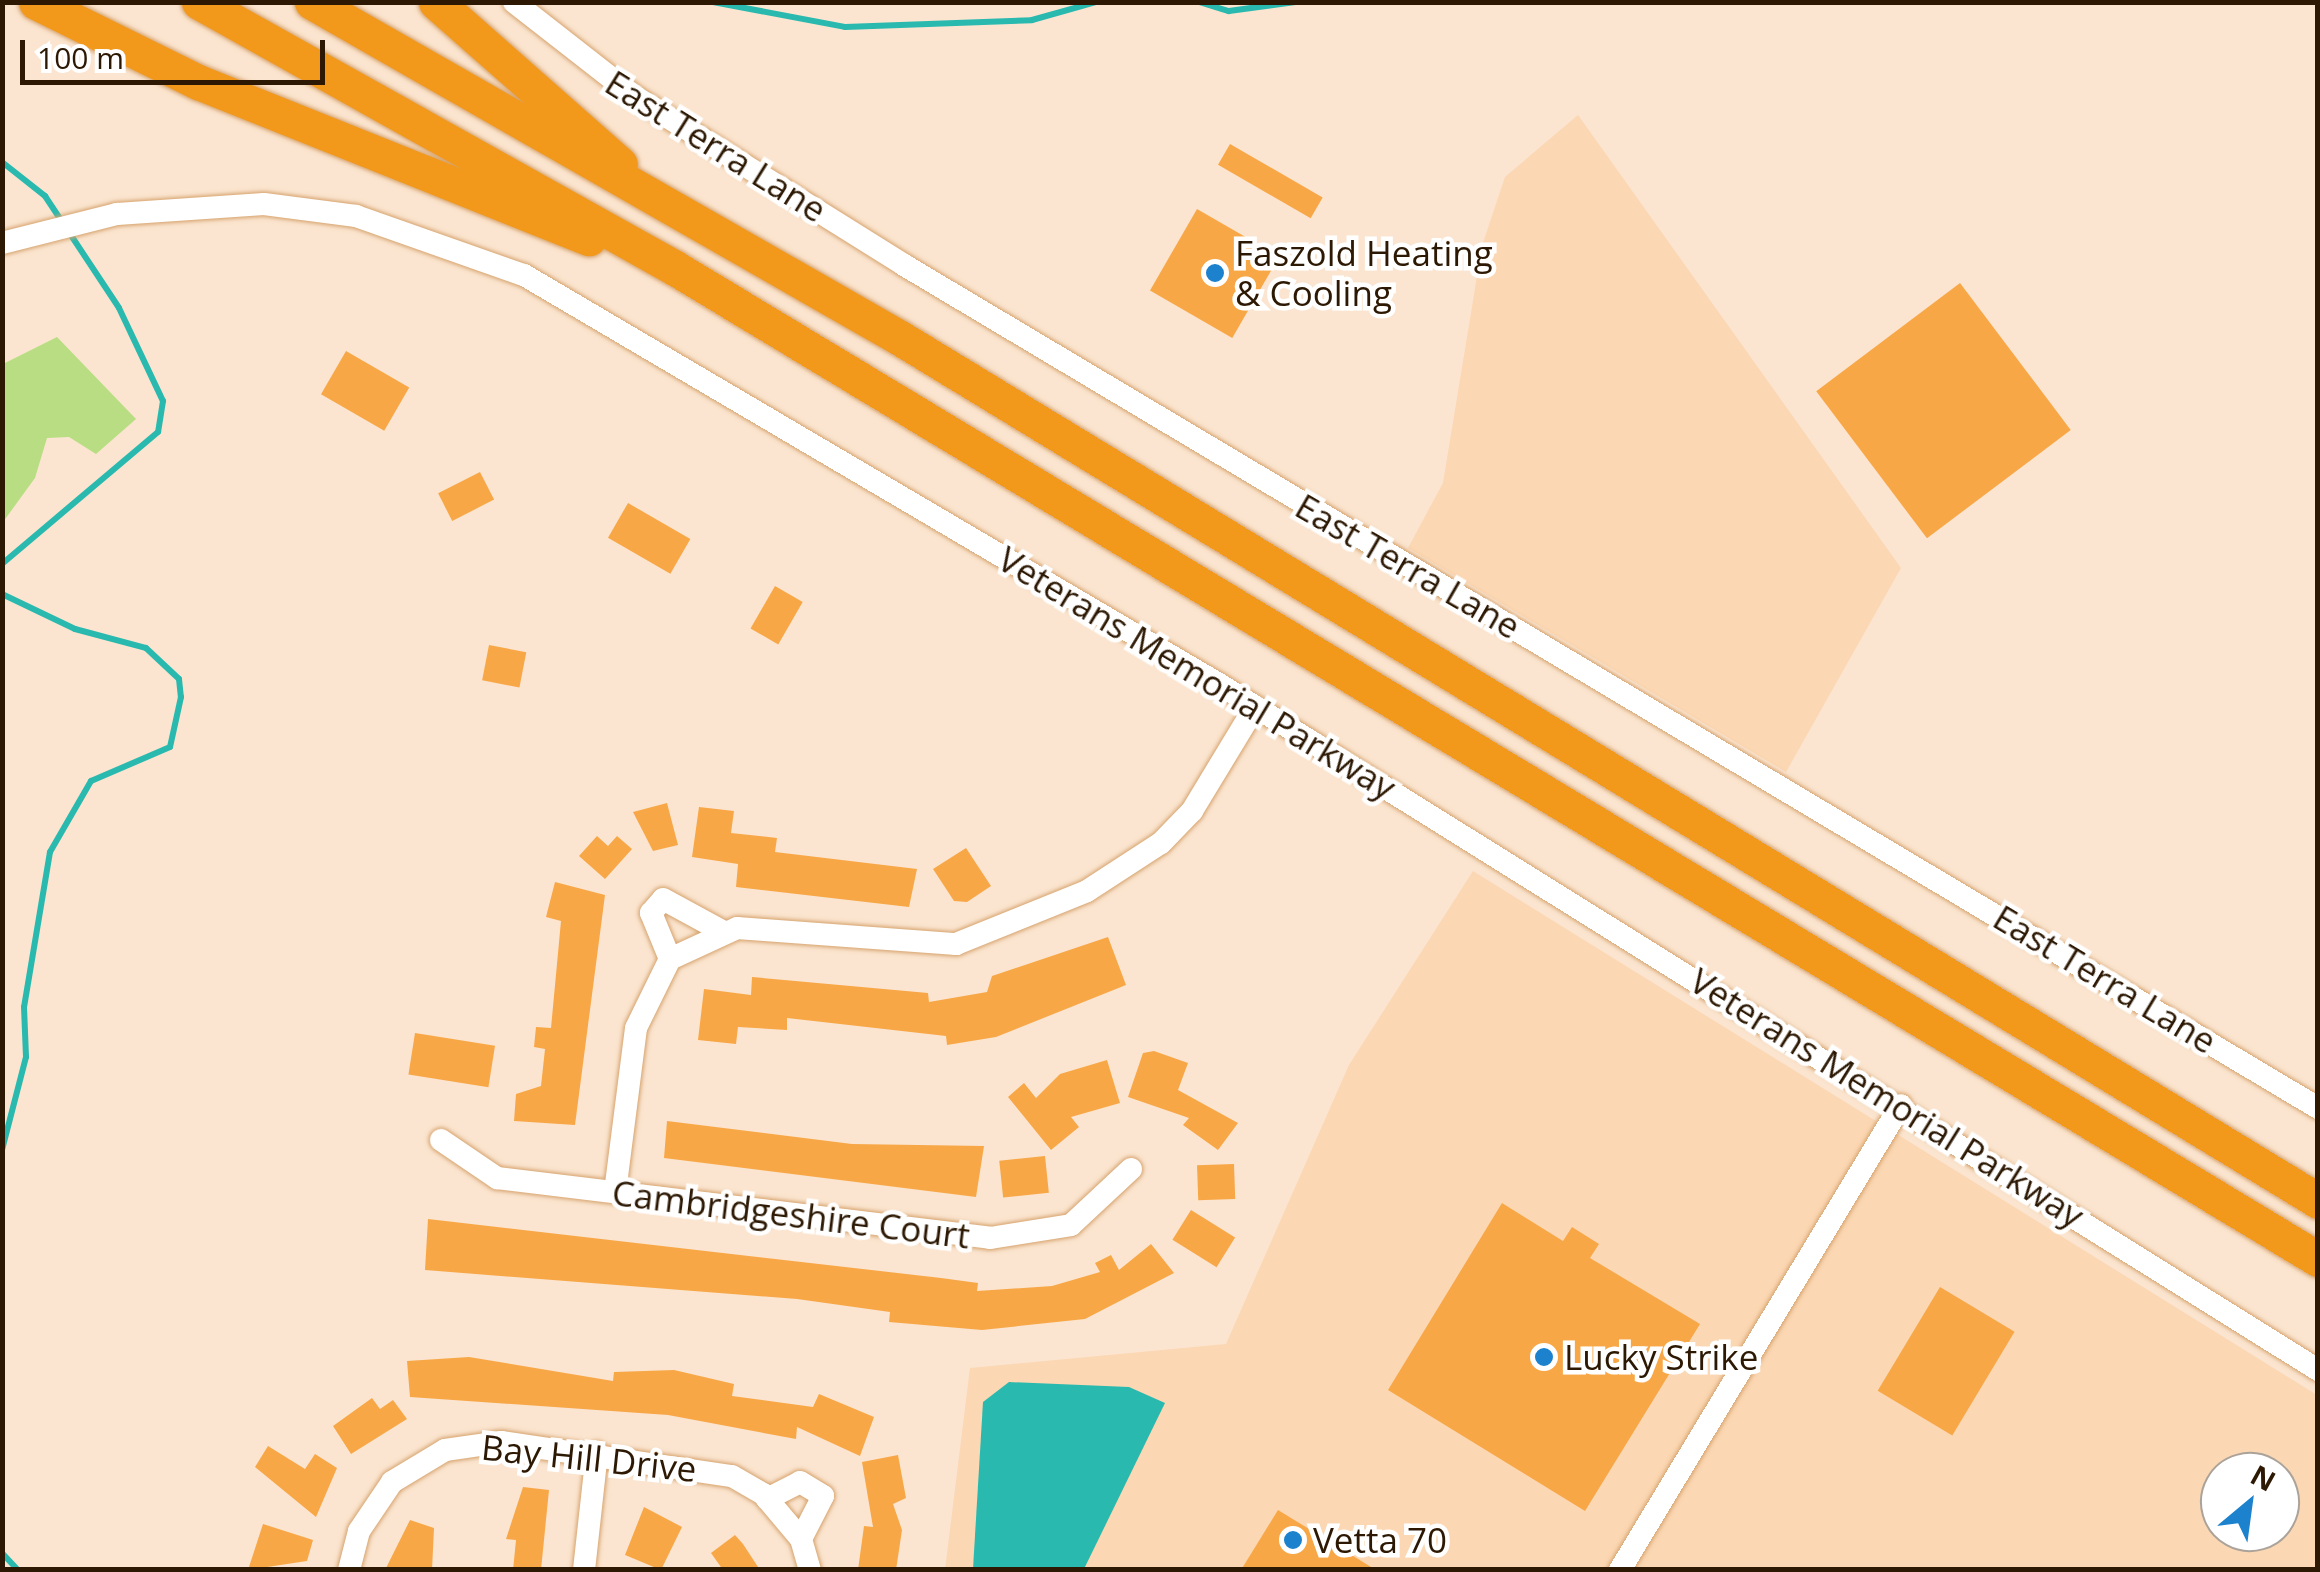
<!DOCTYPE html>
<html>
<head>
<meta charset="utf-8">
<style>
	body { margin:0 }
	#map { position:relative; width:2320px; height:1572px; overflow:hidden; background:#fbe5d0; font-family:"Open Sans",sans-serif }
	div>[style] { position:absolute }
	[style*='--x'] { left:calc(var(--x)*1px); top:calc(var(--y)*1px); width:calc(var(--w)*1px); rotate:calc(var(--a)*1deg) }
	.built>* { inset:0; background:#fbd7b3 }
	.green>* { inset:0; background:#b8dd83 }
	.water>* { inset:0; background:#2ab9ae }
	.stream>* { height:6px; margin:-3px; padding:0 3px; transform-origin:3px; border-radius:3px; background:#2ab9ae }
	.building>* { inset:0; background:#f8a747; transform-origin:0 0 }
	.roads { filter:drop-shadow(0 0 2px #d6a36d) drop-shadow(0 0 2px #d6a36d) }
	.minor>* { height:22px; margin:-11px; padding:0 11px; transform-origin:11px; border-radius:11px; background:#fff }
	.highway>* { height:35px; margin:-17.5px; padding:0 17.5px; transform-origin:17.5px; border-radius:17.5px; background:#f2991c }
	.dots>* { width:28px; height:28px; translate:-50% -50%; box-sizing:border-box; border:5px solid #fff; border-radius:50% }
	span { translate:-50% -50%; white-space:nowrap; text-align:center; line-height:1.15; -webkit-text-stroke:9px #fff; paint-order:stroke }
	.street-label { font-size:35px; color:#2c1803 }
	.poi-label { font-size:35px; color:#2c1803 }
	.left { translate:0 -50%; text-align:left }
	.frame { position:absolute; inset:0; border:5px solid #2c1803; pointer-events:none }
	.north { position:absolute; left:2200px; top:1452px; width:100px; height:100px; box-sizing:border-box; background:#fff; border:2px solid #aba39a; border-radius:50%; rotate:29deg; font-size:28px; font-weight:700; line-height:40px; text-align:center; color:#2c1803 }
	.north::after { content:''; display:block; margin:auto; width:35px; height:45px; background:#1c82cd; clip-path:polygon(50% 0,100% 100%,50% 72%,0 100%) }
	.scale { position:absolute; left:20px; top:40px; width:305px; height:45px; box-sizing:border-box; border:5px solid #2c1803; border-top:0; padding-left:12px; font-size:30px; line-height:35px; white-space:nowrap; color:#2c1803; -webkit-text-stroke:8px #fff; paint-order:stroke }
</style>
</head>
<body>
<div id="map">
	<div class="built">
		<div style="clip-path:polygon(1578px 115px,1901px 568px,1786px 772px,1408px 548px,1443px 483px,1482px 246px,1505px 177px)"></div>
		<div style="clip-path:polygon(evenodd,1473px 871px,2317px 1395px,2317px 1569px,945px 1570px,970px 1368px,1226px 1344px,1349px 1065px,1473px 871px,2220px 1472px,2280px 1472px,2280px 1532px,2220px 1532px,2220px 1472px)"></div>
	</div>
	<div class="green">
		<div style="clip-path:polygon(57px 337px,136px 419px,96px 454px,69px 437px,47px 438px,35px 478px,3px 522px,3px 364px)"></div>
	</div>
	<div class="water">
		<div style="clip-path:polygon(1009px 1382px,1129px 1387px,1165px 1403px,1084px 1569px,973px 1569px,983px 1402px)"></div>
	</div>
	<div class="stream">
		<div style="--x:713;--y:2;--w:134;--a:10.7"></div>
		<div style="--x:845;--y:27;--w:187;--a:-2.1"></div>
		<div style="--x:1032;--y:20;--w:66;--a:-15.7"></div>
		<div style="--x:1199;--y:2;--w:31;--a:17"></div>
		<div style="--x:1229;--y:11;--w:67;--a:-7.8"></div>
		<div style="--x:1365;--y:2;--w:71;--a:0"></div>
		<div style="--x:2;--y:162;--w:55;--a:38.3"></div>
		<div style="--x:45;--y:196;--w:134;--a:56.5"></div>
		<div style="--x:119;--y:308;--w:103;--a:64.7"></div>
		<div style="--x:163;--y:401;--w:31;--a:99"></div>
		<div style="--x:158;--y:432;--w:204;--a:139.8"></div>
		<div style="--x:2;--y:594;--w:81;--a:25.6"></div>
		<div style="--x:75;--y:629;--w:73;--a:15"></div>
		<div style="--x:146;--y:648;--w:45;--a:43.2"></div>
		<div style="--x:179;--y:679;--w:18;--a:84"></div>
		<div style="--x:181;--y:697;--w:51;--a:102.4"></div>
		<div style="--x:170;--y:747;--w:86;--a:156.7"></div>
		<div style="--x:91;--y:781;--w:82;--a:120"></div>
		<div style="--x:50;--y:852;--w:157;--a:99.5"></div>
		<div style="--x:24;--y:1007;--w:50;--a:87.7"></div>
		<div style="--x:26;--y:1057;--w:96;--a:104.5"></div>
		<div style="--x:2;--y:1553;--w:23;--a:47"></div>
	</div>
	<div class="building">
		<div style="left:1230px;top:144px;width:107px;height:24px;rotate:30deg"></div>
		<div style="left:1197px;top:209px;width:95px;height:94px;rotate:30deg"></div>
		<div style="left:1960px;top:283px;width:184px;height:180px;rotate:53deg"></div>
		<div style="left:346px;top:351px;width:73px;height:50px;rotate:30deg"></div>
		<div style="left:480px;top:472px;width:31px;height:47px;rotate:63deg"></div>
		<div style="left:628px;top:503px;width:72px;height:40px;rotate:30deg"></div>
		<div style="left:775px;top:586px;width:32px;height:49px;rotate:30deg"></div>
		<div style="left:489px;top:645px;width:38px;height:36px;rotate:11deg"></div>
		<div style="clip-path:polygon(667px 803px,678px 845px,653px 851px,633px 812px)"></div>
		<div style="clip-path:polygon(699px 807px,734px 811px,731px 833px,777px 838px,775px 852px,917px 869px,909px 907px,736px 887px,738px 864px,692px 857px)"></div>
		<div style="clip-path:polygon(597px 836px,608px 846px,617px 836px,632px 849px,605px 879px,579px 856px)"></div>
		<div style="clip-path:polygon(966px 848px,991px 886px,967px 902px,954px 901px,933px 869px)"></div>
		<div style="clip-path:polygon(555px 882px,605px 895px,575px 1125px,514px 1121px,516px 1094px,541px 1086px,545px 1049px,534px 1047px,536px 1027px,551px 1028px,561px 921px,546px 917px)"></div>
		<div style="clip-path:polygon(1108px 937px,1126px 985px,996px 1037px,947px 1045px,946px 1036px,787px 1018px,787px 1030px,738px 1027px,736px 1044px,698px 1040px,704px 989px,751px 995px,752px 977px,928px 993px,929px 1002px,987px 992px,992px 976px)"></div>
		<div style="left:415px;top:1033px;width:81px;height:42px;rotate:9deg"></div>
		<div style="clip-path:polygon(1154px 1051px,1188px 1063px,1178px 1090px,1238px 1123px,1218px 1150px,1183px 1125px,1189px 1118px,1128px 1097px,1143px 1053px)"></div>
		<div style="clip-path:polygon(1107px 1060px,1120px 1103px,1071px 1117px,1079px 1127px,1051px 1150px,1008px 1097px,1024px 1083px,1036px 1098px,1060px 1074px)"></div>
		<div style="clip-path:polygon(667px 1121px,852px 1144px,984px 1146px,976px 1197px,664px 1158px)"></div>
		<div style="left:1045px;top:1156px;width:37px;height:46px;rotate:84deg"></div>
		<div style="left:1234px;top:1164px;width:35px;height:37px;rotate:88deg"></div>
		<div style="clip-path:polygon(1502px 1203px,1563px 1241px,1572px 1227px,1599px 1244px,1590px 1258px,1700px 1324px,1585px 1511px,1388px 1390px)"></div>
		<div style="left:1191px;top:1210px;width:52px;height:35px;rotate:32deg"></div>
		<div style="clip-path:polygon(428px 1219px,941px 1278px,978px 1283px,977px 1291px,1052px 1286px,1100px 1272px,1095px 1263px,1111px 1255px,1119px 1270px,1151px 1244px,1174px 1273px,1085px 1319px,982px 1330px,889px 1322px,890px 1312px,797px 1299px,425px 1270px)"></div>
		<div style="left:1940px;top:1287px;width:87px;height:121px;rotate:31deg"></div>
		<div style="clip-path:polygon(469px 1357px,613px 1381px,614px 1372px,674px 1370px,734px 1384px,732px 1396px,813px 1407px,819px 1394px,874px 1417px,860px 1456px,797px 1427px,796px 1439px,668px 1415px,410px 1397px,407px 1361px)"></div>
		<div style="clip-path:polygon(372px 1398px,380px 1409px,393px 1400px,407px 1419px,351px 1454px,333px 1426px)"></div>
		<div style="clip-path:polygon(268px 1446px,305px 1469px,315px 1454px,337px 1468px,316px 1517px,255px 1467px)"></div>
		<div style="clip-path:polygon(898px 1455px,906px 1498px,893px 1504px,902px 1530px,896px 1570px,858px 1570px,864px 1526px,873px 1527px,862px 1462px)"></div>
		<div style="clip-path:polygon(523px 1487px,549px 1490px,541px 1570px,513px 1570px,516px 1540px,506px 1539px)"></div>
		<div style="clip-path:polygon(644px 1507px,682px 1527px,661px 1570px,625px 1555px)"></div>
		<div style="clip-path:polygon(1278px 1510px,1376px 1570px,1241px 1570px)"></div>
		<div style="clip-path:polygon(410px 1520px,434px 1528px,432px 1570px,385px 1570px)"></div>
		<div style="clip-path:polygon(263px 1524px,313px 1540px,307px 1561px,248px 1570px)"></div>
		<div style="clip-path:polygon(735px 1535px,743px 1544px,760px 1570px,723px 1570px,711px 1553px)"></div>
	</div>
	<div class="roads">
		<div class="minor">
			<div style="--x:514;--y:2;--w:156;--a:38"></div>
			<div style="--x:637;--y:98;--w:315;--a:32"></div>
			<div style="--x:904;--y:265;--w:1646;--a:30.8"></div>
			<div style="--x:2;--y:243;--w:119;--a:-14.2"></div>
			<div style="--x:117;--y:214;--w:147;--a:-3.9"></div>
			<div style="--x:264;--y:204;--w:93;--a:7.4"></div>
			<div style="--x:356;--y:216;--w:178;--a:19.4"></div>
			<div style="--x:524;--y:275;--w:806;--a:30.48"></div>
			<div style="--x:1219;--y:684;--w:1296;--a:31.97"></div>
			<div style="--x:670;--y:959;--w:50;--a:-112.4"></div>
			<div style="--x:651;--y:913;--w:18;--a:-49"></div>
			<div style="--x:663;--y:899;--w:67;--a:28.5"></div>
			<div style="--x:441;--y:1140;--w:68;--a:34.2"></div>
			<div style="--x:497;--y:1178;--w:497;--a:6.9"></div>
			<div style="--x:990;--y:1238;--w:82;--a:-9.1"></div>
			<div style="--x:1071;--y:1225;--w:82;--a:-43"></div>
			<div style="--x:615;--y:1192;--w:165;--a:-82.7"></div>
			<div style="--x:636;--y:1028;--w:77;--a:-63.8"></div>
			<div style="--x:670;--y:959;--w:74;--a:-24.8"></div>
			<div style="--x:737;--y:928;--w:220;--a:4.2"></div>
			<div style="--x:956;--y:944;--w:141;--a:-22"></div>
			<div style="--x:1087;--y:891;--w:88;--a:-33"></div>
			<div style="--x:1161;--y:843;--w:45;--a:-45.9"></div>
			<div style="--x:1192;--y:811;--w:122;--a:-58.8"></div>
			<div style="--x:767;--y:1499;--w:37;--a:-27"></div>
			<div style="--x:800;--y:1482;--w:27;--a:31"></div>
			<div style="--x:823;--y:1496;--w:48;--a:117.1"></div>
			<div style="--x:349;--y:1570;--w:40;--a:-75.6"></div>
			<div style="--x:359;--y:1531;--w:59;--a:-56"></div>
			<div style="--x:392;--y:1482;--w:62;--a:-31.1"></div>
			<div style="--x:445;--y:1450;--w:57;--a:-8.1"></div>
			<div style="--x:501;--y:1442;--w:233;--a:8.4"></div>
			<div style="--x:732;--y:1476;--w:36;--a:30"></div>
			<div style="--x:763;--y:1494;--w:59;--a:49.8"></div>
			<div style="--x:801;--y:1539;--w:32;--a:74"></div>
			<div style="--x:584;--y:1570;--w:118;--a:-83.7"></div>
			<div style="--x:1620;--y:1570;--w:543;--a:-58.86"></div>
		</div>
		<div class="highway">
			<div style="--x:36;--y:2;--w:181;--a:26.3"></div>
			<div style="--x:198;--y:82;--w:421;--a:21.8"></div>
			<div style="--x:199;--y:2;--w:545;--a:29.2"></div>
			<div style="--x:675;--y:268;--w:1919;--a:31.1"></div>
			<div style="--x:312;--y:2;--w:677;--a:29.74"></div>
			<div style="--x:900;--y:338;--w:1660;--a:31.32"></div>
			<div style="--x:436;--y:2;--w:245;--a:41.4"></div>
		</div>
	</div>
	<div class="dots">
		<div style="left:1215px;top:273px;background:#1c82cd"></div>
		<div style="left:1544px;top:1357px;background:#1c82cd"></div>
		<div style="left:1293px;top:1540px;background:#1c82cd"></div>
	</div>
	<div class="street-label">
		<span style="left:716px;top:146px;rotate:32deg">East Terra Lane</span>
		<span style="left:1408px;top:566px;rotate:30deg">East Terra Lane</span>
		<span style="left:1197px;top:673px;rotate:31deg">Veterans Memorial Parkway</span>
		<span style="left:2105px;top:979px;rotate:31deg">East Terra Lane</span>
		<span style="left:1887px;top:1098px;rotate:32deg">Veterans Memorial Parkway</span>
		<span style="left:791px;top:1214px;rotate:7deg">Cambridgeshire Court</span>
		<span style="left:589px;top:1458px;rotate:6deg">Bay Hill Drive</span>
	</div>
	<div class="poi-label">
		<span class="left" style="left:1235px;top:273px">Faszold Heating<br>&amp; Cooling</span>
		<span class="left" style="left:1564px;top:1357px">Lucky Strike</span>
		<span class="left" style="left:1313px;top:1540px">Vetta 70</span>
	</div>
	<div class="frame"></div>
	<div class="north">N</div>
	<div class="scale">100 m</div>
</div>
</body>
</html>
